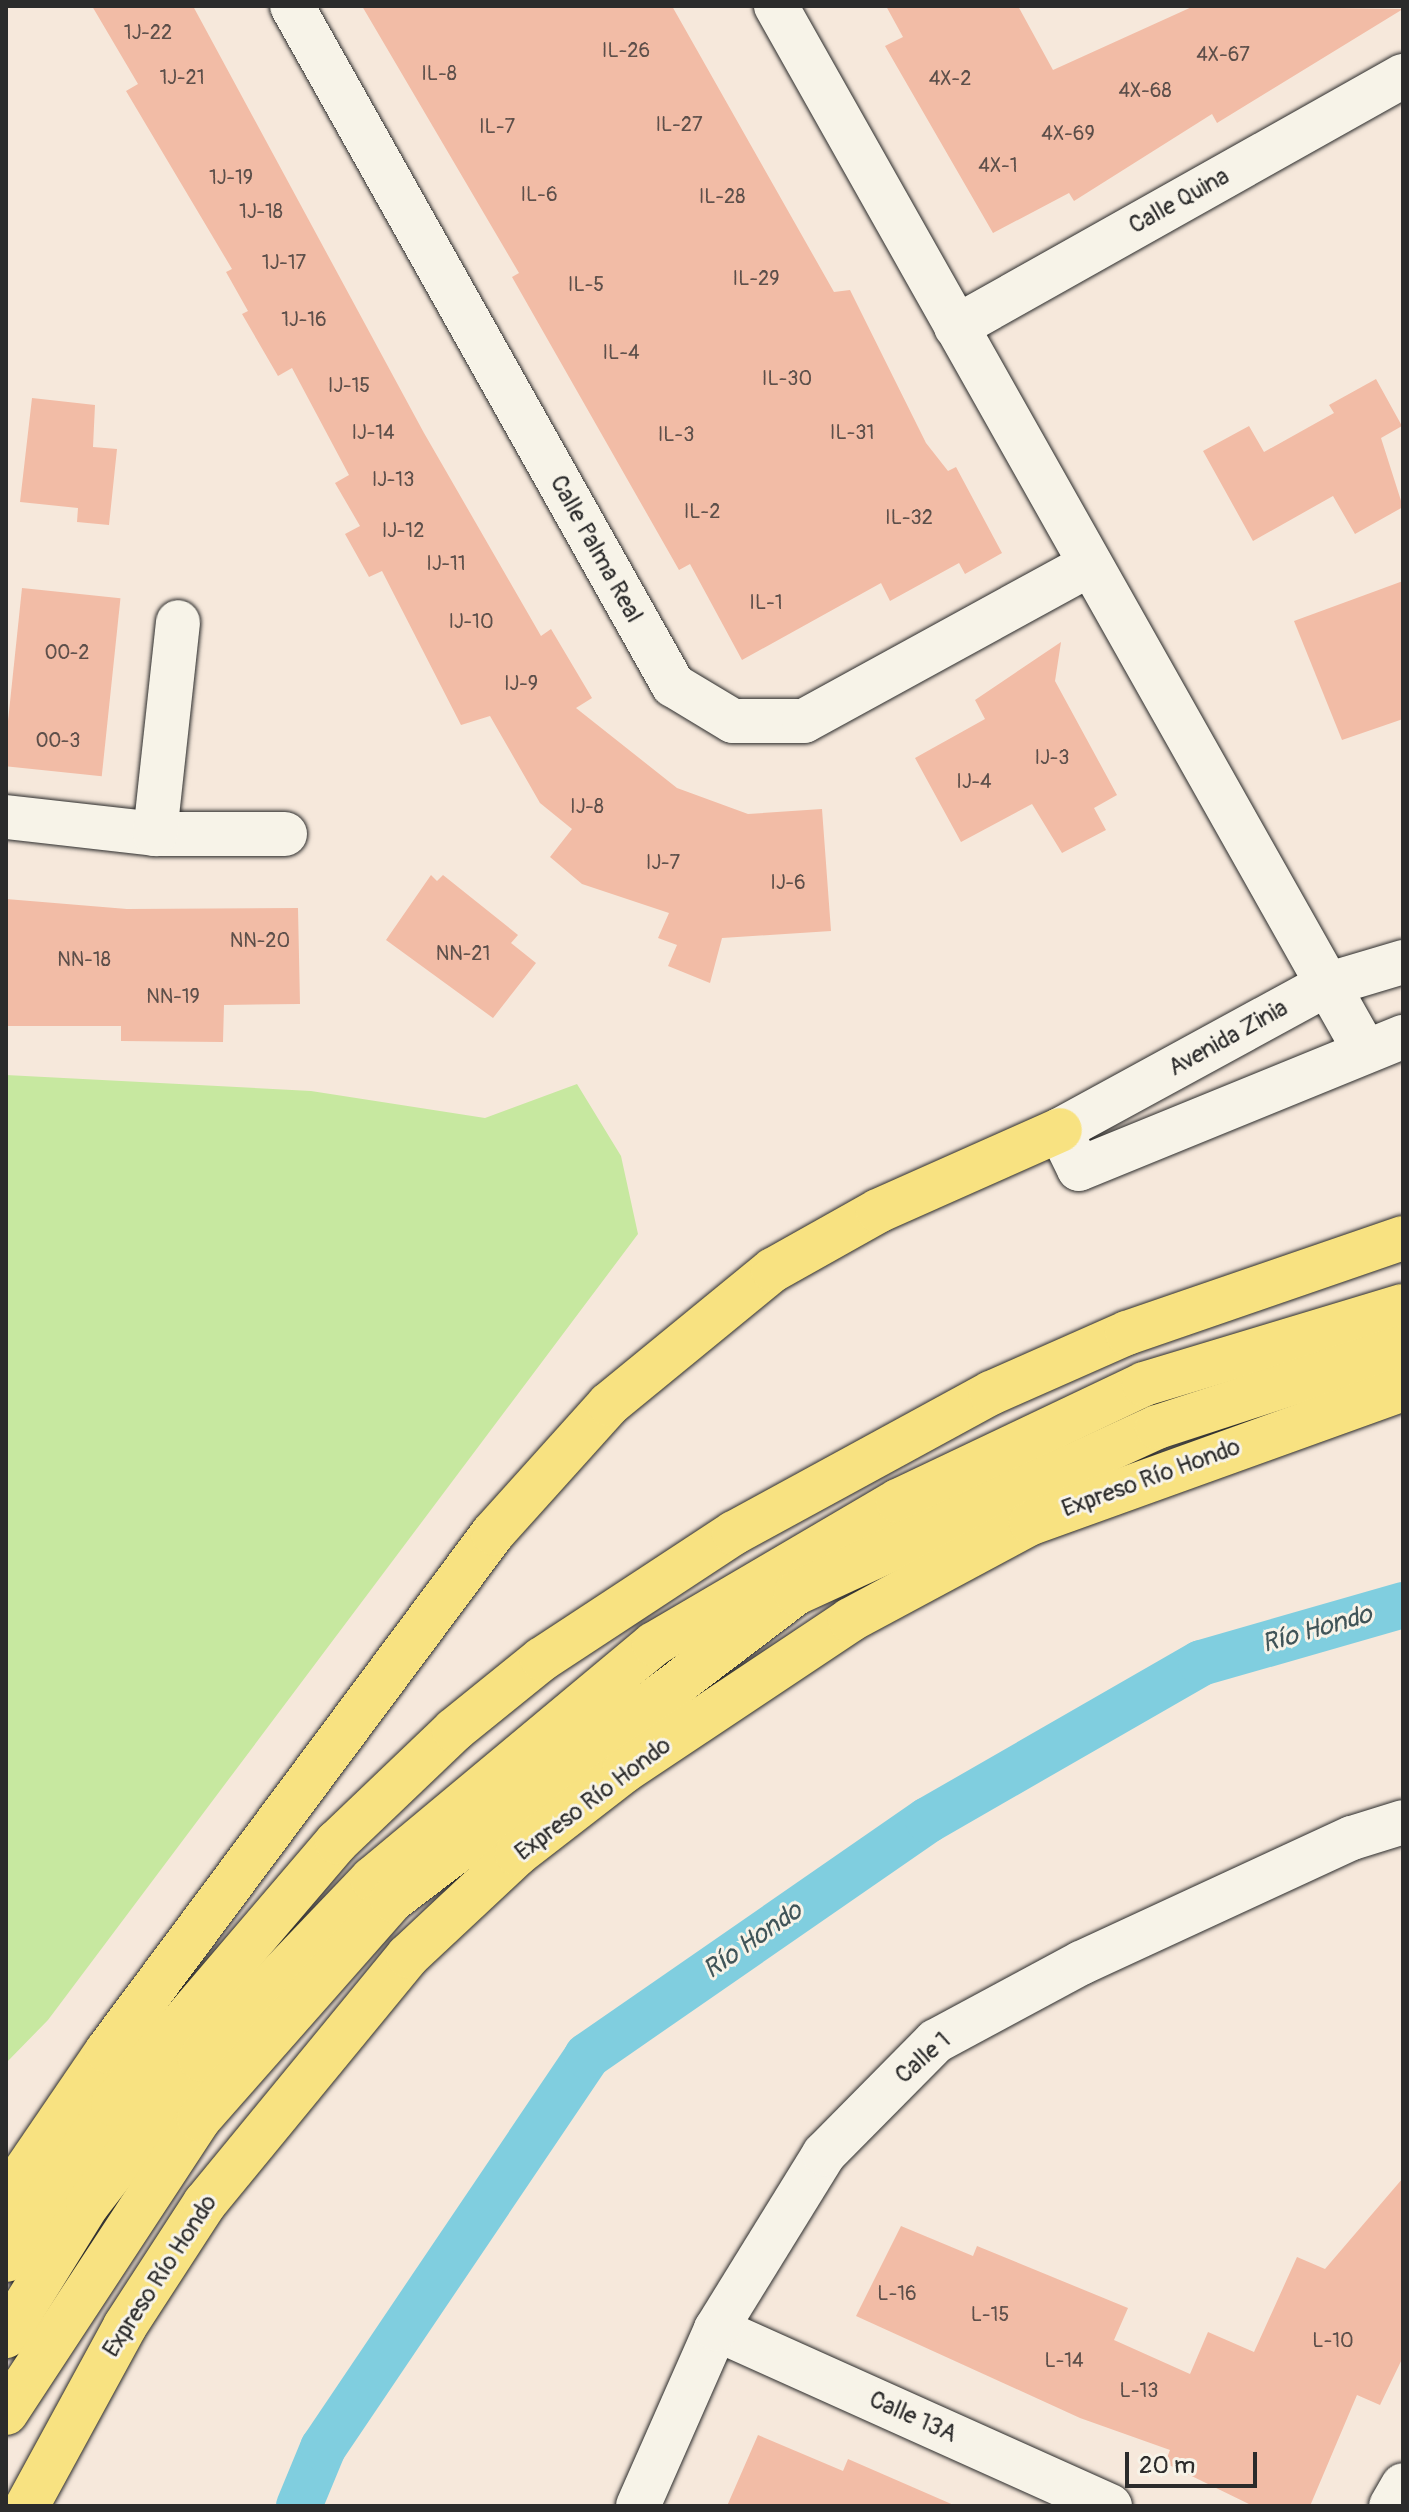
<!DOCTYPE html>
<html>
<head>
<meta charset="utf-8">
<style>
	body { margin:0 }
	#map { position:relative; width:1409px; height:2512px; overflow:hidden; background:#f6e8db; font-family:Pangolin,sans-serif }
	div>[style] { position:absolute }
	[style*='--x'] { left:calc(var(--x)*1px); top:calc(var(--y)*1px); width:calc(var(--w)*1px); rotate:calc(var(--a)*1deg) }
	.green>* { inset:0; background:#c7e8a0 }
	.canal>* { height:46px; margin:-23px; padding:0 23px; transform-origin:23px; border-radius:23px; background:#80cedf }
	.building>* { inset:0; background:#f2bca6; transform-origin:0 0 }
	.roads { filter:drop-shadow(0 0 2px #2b2b2b) drop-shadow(0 0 2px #2b2b2b) }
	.minor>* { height:44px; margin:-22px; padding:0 22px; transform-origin:22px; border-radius:22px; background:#f7f3e8 }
	.highway>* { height:44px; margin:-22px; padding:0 22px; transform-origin:22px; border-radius:22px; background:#f8e281 }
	span { translate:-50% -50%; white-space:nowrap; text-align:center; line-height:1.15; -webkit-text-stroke:6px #f7f3e8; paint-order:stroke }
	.number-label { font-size:20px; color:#5d4f4a }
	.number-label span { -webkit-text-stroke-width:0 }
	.street-label { font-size:24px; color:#2b2b2b }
	.water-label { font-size:26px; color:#405458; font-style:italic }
	.frame { position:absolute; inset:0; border:8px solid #2b2b2b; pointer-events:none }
	.scale { position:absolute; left:1125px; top:2452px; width:132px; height:36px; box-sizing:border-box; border:4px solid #2b2b2b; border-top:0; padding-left:10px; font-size:24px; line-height:28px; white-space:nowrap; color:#2b2b2b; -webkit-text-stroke:6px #f7f3e8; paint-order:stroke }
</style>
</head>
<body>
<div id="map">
	<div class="green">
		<div style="clip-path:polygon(6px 1075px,311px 1091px,485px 1118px,577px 1084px,621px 1156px,638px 1234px,48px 2020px,6px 2063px)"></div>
	</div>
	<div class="canal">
		<div style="--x:299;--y:2506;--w:63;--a:-67.5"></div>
		<div style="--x:323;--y:2448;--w:473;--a:-56"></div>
		<div style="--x:587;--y:2056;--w:415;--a:-34.7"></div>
		<div style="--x:928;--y:1820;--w:315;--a:-29.9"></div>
		<div style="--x:1201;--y:1663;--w:210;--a:-16"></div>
	</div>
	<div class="building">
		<div style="clip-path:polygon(92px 6px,193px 6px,424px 433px,541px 636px,551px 629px,592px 698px,576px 708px,677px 788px,748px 814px,822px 809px,831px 931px,722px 938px,710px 983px,668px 966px,677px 945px,658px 938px,669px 913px,582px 884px,550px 857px,572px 829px,540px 803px,490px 716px,461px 725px,382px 571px,369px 577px,345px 534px,360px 526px,335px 483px,349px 475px,292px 368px,278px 376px,242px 314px,248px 311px,226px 272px,232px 269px,126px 91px,138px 84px)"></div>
		<div style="clip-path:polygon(362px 6px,672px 6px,834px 292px,850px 290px,926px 443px,948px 471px,956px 467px,1002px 553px,965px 574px,959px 563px,890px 601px,881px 583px,742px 660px,690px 564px,679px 570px,512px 277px,519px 273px)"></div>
		<div style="clip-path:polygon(886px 6px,1018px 6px,1053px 70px,1194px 6px,1403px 9px,1217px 123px,1212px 114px,1074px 201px,1069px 193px,993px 233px,885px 46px,903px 37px)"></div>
		<div style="clip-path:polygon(1376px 379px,1402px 426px,1381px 438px,1403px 507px,1355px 534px,1333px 496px,1253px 541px,1203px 451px,1249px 426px,1264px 452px,1334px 413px,1329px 405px)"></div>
		<div style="clip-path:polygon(32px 398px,95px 405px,93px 447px,117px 449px,109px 525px,77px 522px,78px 508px,20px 502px)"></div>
		<div style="clip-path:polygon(1403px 581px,1403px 719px,1342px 740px,1294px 621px)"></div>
		<div style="left:22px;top:588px;width:99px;height:179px;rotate:6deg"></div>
		<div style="clip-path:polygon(1061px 642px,1055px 681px,1117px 795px,1094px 808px,1106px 830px,1062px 853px,1032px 804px,961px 842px,915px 758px,985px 719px,975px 700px)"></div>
		<div style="clip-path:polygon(431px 875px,437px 881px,443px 875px,518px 935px,511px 943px,536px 963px,493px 1018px,386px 940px)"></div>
		<div style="clip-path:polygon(6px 899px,127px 909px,298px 908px,300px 1004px,224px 1005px,223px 1042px,121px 1041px,121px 1026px,6px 1026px)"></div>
		<div style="clip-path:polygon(1403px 2178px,1403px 2357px,1380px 2405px,1357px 2395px,1310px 2506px,1253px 2506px,1165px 2463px,1170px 2450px,1080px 2418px,856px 2316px,901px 2226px,973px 2256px,977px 2246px,1128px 2308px,1114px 2340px,1190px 2374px,1208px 2332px,1254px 2352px,1297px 2257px,1325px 2269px)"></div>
		<div style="clip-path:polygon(758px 2435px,843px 2471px,848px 2459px,956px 2506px,727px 2506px)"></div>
	</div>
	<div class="roads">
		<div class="minor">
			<div style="--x:292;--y:6;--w:779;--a:60.7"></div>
			<div style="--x:673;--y:685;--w:70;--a:31"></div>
			<div style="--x:733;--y:721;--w:71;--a:0"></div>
			<div style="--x:804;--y:721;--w:325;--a:-28.7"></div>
			<div style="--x:776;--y:6;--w:1200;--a:60.59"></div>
			<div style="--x:956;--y:327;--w:513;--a:-29.32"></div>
			<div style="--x:6;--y:817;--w:150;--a:6.5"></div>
			<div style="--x:155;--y:834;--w:130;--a:0"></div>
			<div style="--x:155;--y:834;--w:213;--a:-83.8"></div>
			<div style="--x:1403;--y:962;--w:80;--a:163.4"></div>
			<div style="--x:1326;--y:985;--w:303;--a:151.4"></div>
			<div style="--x:1060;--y:1130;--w:43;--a:64"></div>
			<div style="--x:1079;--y:1169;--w:350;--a:-22.2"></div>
			<div style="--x:716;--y:2329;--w:432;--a:24.2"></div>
			<div style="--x:638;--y:2506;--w:193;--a:-66.2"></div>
			<div style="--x:716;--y:2329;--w:206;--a:-58.3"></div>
			<div style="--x:824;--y:2154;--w:159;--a:-45.3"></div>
			<div style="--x:936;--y:2041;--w:165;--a:-28.3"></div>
			<div style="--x:1081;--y:1963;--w:298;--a:-24.8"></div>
			<div style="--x:1352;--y:1838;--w:53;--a:-17.4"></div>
			<div style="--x:1391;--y:2506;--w:24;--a:-60"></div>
		</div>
		<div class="highway">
			<div style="--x:6;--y:2199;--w:179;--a:-55.7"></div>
			<div style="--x:107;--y:2051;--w:646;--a:-53.31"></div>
			<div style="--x:493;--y:1533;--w:173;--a:-48"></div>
			<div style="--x:609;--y:1404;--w:212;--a:-39.3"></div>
			<div style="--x:773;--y:1270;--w:120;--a:-29.3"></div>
			<div style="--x:878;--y:1211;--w:199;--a:-24"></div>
			<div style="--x:6;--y:2260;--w:189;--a:-55.6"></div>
			<div style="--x:113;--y:2104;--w:345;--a:-49.5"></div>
			<div style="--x:337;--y:1842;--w:162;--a:-43.7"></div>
			<div style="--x:454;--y:1730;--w:113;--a:-38.9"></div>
			<div style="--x:542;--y:1659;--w:230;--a:-33.3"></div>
			<div style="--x:734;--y:1533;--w:293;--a:-28.6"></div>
			<div style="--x:991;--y:1393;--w:149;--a:-23.8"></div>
			<div style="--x:1127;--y:1333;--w:292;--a:-19"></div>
			<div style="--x:6;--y:2336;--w:155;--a:-58.2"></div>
			<div style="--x:88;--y:2204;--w:183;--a:-52.3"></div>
			<div style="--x:200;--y:2059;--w:249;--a:-46.3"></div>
			<div style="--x:372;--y:1879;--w:367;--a:-39.8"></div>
			<div style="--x:654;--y:1644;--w:283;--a:-30.4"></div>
			<div style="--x:898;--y:1501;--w:272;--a:-25.4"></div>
			<div style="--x:1144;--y:1384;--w:270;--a:-16.8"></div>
			<div style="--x:6;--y:2413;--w:352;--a:-56.7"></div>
			<div style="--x:199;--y:2119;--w:292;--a:-48.6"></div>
			<div style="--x:392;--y:1900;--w:507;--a:-37.23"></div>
			<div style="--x:796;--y:1593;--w:397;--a:-24.7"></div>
			<div style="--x:1157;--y:1427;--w:259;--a:-18"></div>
			<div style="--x:27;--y:2506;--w:205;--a:-61.4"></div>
			<div style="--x:125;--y:2326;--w:147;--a:-57"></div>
			<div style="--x:205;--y:2203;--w:320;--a:-50.6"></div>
			<div style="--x:408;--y:1956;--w:149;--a:-43.1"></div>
			<div style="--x:517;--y:1854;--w:135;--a:-37.8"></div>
			<div style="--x:624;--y:1771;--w:272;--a:-33.7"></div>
			<div style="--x:850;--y:1620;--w:205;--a:-28.2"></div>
			<div style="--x:1031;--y:1523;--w:395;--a:-19.8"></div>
		</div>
	</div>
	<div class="number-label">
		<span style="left:148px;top:32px">1J-22</span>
		<span style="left:626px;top:50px">IL-26</span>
		<span style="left:1223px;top:54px">4X-67</span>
		<span style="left:439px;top:73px">IL-8</span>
		<span style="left:182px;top:77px">1J-21</span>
		<span style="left:950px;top:78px">4X-2</span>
		<span style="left:1145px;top:90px">4X-68</span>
		<span style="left:679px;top:124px">IL-27</span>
		<span style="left:497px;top:126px">IL-7</span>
		<span style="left:1068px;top:133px">4X-69</span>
		<span style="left:998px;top:165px">4X-1</span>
		<span style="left:231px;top:177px">1J-19</span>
		<span style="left:539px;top:194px">IL-6</span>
		<span style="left:722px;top:196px">IL-28</span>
		<span style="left:261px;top:211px">1J-18</span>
		<span style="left:284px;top:262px">1J-17</span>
		<span style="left:756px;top:278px">IL-29</span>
		<span style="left:586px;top:284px">IL-5</span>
		<span style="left:304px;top:319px">1J-16</span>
		<span style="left:621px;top:352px">IL-4</span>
		<span style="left:787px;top:378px">IL-30</span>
		<span style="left:349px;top:385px">IJ-15</span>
		<span style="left:373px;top:432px">IJ-14</span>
		<span style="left:852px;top:432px">IL-31</span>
		<span style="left:676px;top:434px">IL-3</span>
		<span style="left:393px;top:479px">IJ-13</span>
		<span style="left:702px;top:511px">IL-2</span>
		<span style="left:909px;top:517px">IL-32</span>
		<span style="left:403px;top:530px">IJ-12</span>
		<span style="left:446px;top:563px">IJ-11</span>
		<span style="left:766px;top:602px">IL-1</span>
		<span style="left:471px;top:621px">IJ-10</span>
		<span style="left:67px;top:652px">OO-2</span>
		<span style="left:521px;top:683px">IJ-9</span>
		<span style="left:58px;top:740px">OO-3</span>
		<span style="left:1052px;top:757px">IJ-3</span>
		<span style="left:974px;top:781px">IJ-4</span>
		<span style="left:587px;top:806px">IJ-8</span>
		<span style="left:663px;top:862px">IJ-7</span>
		<span style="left:788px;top:882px">IJ-6</span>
		<span style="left:260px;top:940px">NN-20</span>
		<span style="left:463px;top:953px">NN-21</span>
		<span style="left:84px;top:959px">NN-18</span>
		<span style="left:173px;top:996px">NN-19</span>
		<span style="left:897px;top:2293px">L-16</span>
		<span style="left:990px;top:2314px">L-15</span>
		<span style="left:1333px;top:2340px">L-10</span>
		<span style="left:1064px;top:2360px">L-14</span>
		<span style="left:1139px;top:2390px">L-13</span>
	</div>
	<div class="street-label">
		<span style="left:1179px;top:201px;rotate:-29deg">Calle Quina</span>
		<span style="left:596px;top:549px;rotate:61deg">Calle Palma Real</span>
		<span style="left:1228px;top:1038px;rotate:-29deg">Avenida Zinia</span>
		<span style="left:1151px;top:1478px;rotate:-20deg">Expreso Río Hondo</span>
		<span style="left:593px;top:1799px;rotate:-37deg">Expreso Río Hondo</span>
		<span style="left:923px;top:2058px;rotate:-41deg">Calle 1</span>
		<span style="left:160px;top:2276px;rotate:-57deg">Expreso Río Hondo</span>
		<span style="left:913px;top:2417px;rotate:24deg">Calle 13A</span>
	</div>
	<div class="water-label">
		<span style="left:1317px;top:1630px;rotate:-16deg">Río Hondo</span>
		<span style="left:753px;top:1941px;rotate:-35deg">Río Hondo</span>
	</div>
	<div class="frame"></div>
	<div class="scale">20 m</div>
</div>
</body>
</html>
